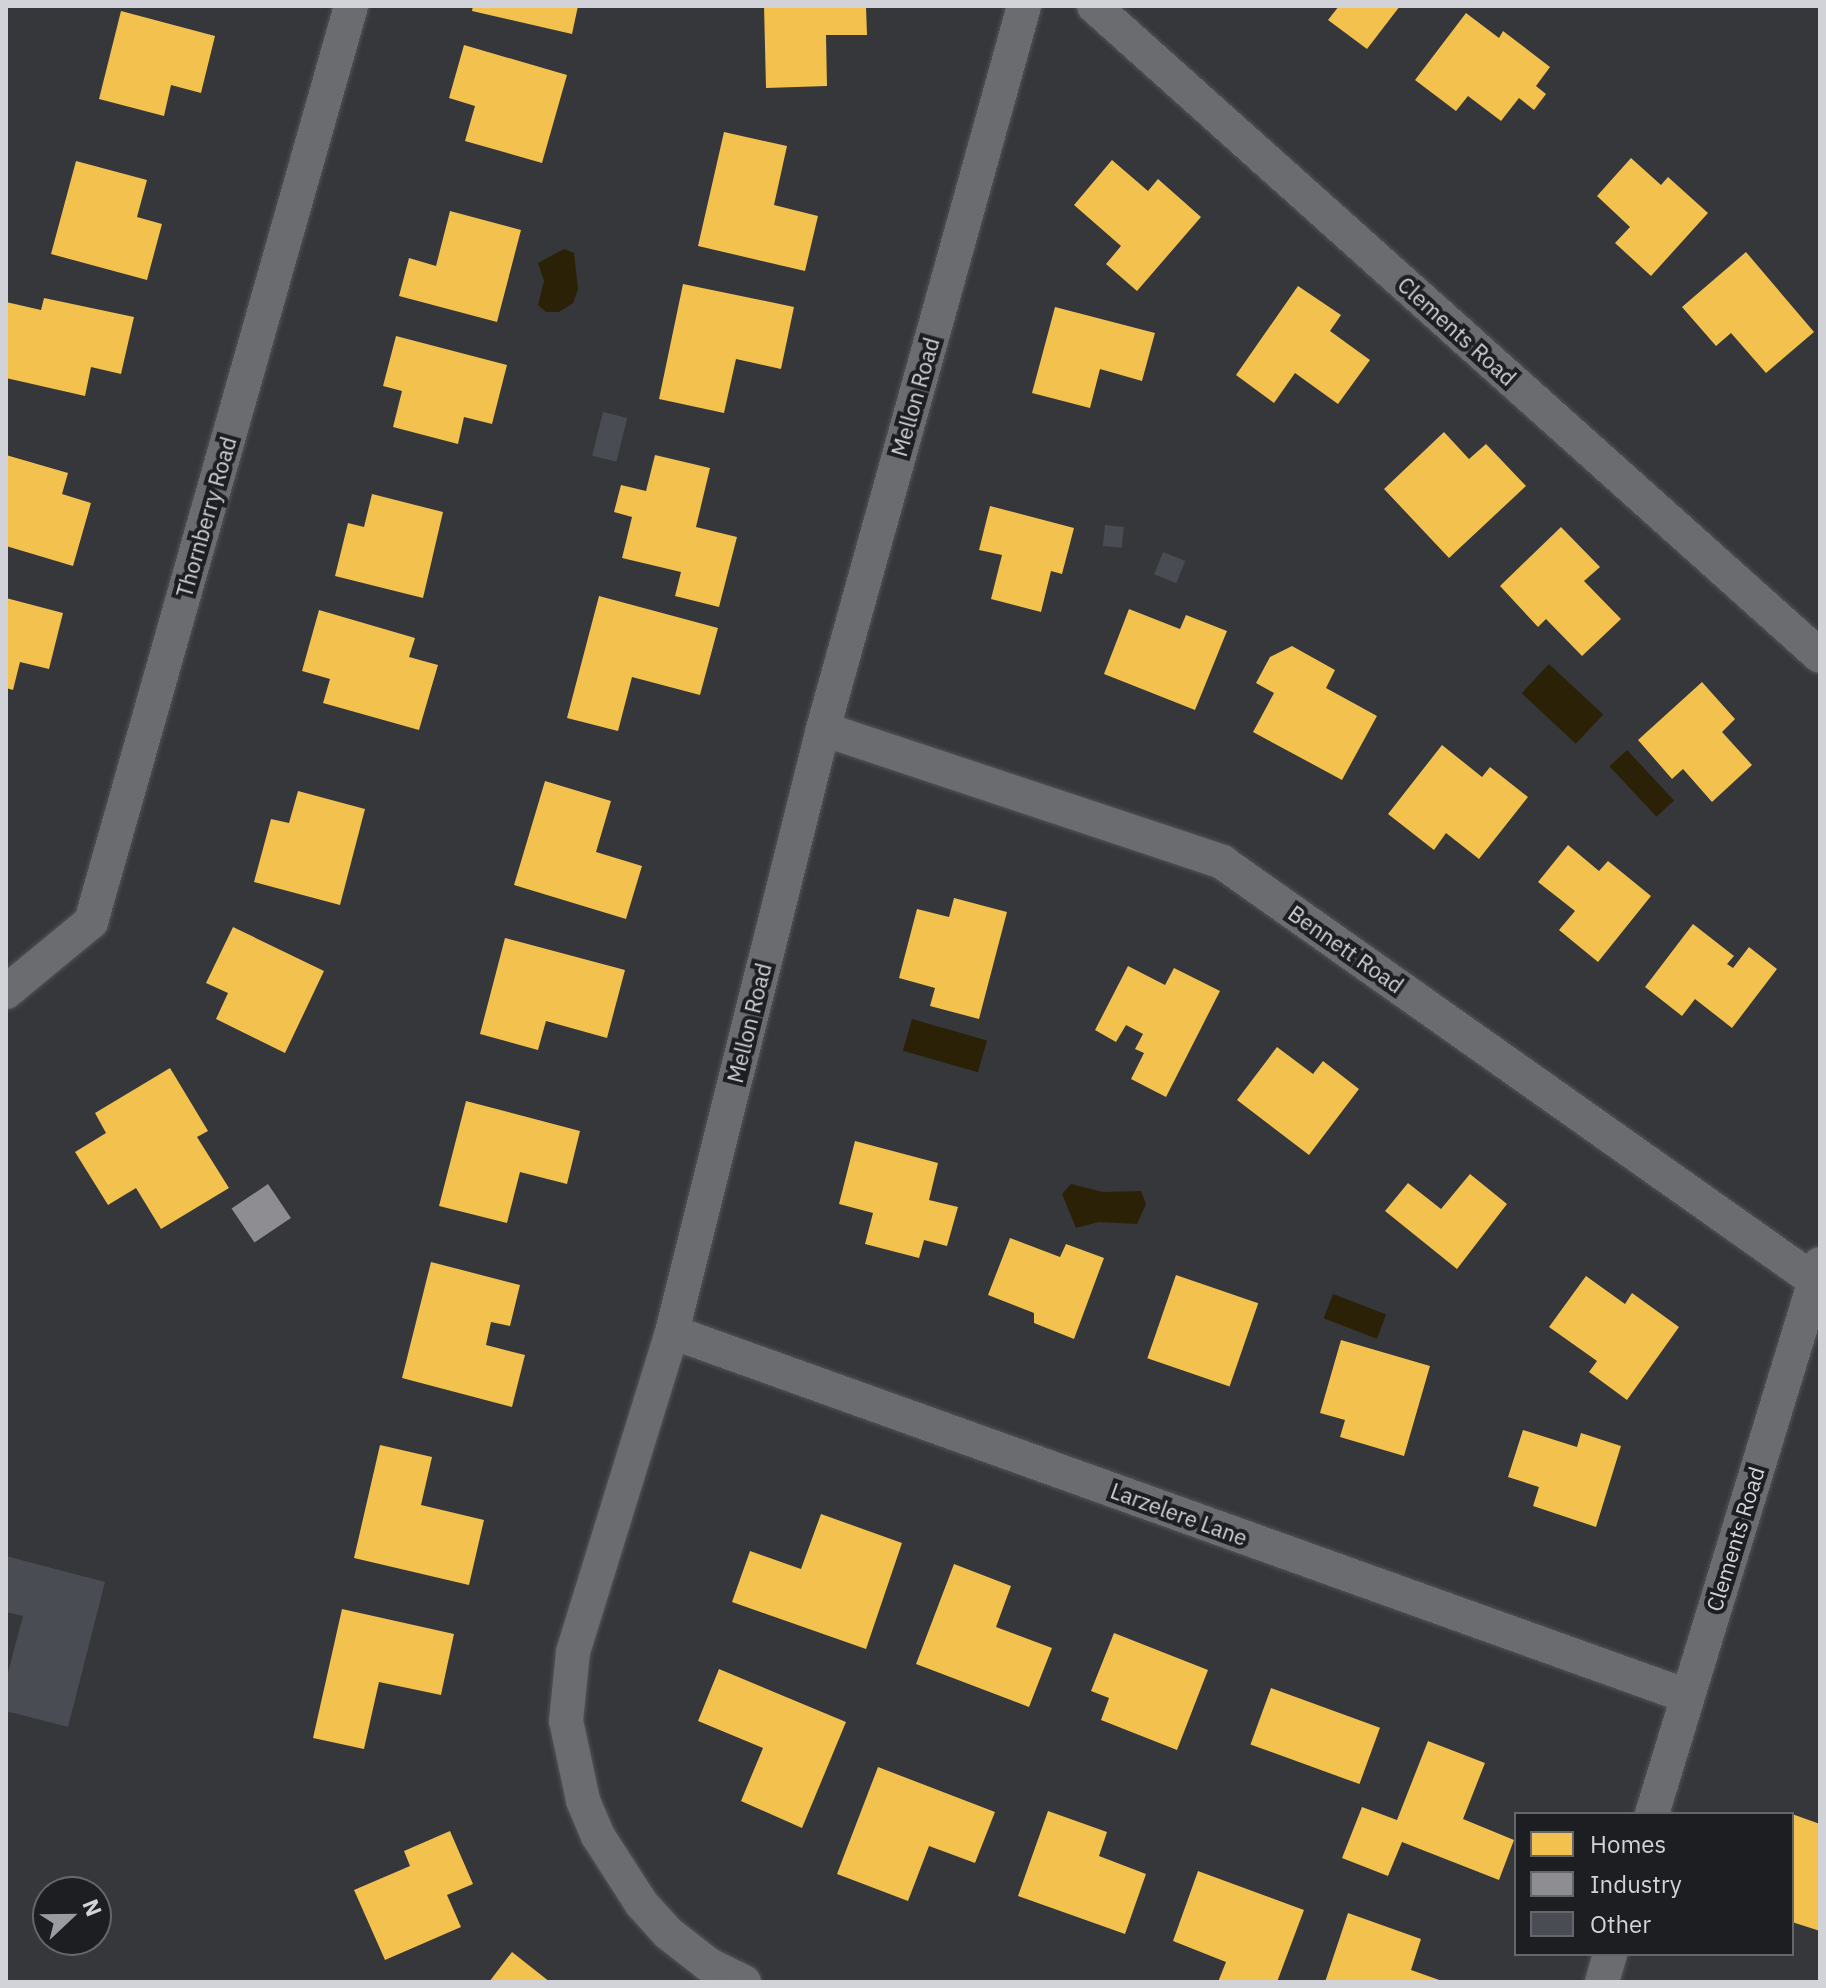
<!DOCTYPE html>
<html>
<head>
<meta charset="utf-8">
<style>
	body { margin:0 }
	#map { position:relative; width:1826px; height:1988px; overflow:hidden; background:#35373b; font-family:"IBM Plex Sans",sans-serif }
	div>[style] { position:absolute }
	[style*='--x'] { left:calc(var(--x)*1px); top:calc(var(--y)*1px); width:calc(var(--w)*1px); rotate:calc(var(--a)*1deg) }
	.water>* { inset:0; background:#2a2107; transform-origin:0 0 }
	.homes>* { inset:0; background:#f2c14e; transform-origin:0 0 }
	.industry>* { inset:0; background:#8d8d92; transform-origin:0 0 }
	.building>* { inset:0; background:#494c53; transform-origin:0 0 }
	.roads { filter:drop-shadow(0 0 2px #515356) drop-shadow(0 0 2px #515356) }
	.minor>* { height:34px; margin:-17px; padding:0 17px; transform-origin:17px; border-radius:17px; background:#6a6c6f }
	span { translate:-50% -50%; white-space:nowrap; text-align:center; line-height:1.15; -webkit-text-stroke:8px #1c1e21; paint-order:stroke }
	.street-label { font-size:22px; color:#d1d3d8 }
	.frame { position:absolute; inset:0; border:8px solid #d1d3d8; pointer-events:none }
	.legend { position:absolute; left:1514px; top:1812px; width:280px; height:144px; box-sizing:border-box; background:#1c1e21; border:2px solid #64666a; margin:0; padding:10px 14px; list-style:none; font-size:24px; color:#d1d3d8 }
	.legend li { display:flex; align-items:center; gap:16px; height:40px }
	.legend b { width:40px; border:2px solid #64666a }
	.north { position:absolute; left:32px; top:1876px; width:80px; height:80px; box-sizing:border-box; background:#1c1e21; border:2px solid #64666a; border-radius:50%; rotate:68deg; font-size:22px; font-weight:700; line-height:32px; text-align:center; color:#d1d3d8 }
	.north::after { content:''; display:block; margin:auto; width:28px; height:36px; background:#9a9ca1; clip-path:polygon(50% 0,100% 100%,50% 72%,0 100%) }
</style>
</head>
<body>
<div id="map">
	<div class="water">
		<div style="clip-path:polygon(564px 249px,574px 253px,578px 289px,573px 303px,559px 312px,546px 312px,538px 305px,544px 281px,538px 263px)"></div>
		<div style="left:1549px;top:664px;width:74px;height:40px;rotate:43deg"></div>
		<div style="left:1627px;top:750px;width:69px;height:24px;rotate:47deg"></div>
		<div style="left:912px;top:1019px;width:78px;height:33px;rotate:16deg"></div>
		<div style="clip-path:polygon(1071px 1184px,1103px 1192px,1141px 1191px,1146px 1204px,1137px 1224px,1099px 1222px,1076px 1228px,1062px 1194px)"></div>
		<div style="left:1333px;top:1294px;width:57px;height:26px;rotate:21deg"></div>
	</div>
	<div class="homes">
		<div style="clip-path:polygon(473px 6px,578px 6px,572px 34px,472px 11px)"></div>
		<div style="clip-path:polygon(764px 6px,866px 6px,867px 35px,826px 35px,827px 86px,766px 88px)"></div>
		<div style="clip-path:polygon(1339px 6px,1400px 6px,1367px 49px,1328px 20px)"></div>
		<div style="clip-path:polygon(121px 11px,215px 36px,201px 93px,171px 85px,164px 116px,99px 99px)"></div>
		<div style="clip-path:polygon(1466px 13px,1499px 38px,1503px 31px,1550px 67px,1536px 86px,1546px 94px,1534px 110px,1519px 98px,1501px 121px,1468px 96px,1456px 111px,1415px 80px)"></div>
		<div style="clip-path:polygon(464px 45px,567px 75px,542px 163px,465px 141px,475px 106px,449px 98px)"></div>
		<div style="clip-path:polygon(724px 132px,787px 146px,774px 205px,818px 216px,805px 271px,698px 246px)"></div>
		<div style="clip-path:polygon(1631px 158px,1661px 185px,1668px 177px,1708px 213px,1651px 276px,1615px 243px,1630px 227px,1597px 196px)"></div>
		<div style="clip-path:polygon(1112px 160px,1148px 191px,1158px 179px,1201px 217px,1137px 291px,1106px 264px,1121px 246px,1074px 205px)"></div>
		<div style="clip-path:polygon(76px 161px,147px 180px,137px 217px,162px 224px,147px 280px,51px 254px)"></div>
		<div style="clip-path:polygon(450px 211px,521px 230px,497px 322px,399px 296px,409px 258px,436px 266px)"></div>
		<div style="clip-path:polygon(1746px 252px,1814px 332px,1766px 373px,1731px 333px,1716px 346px,1682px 307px)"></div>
		<div style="clip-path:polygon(683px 284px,794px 307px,781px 369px,736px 359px,724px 413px,659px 399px)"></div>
		<div style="clip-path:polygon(1298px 286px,1341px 315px,1330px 331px,1370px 360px,1338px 404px,1295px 373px,1274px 403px,1236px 375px)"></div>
		<div style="clip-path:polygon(44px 298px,134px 317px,121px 374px,91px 367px,85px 396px,6px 378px,6px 302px,41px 310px)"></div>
		<div style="clip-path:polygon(1055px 307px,1155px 333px,1142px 381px,1100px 369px,1090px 408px,1032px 393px)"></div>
		<div style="clip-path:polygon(396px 336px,507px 365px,492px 424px,464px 417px,458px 444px,393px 427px,402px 391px,383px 386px)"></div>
		<div style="clip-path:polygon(1444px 432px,1469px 459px,1486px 444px,1526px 486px,1449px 558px,1384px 489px)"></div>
		<div style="clip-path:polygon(6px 455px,68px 473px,62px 494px,91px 503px,73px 566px,6px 546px)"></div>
		<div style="clip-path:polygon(655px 455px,710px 468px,696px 527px,737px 537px,719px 607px,675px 596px,681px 572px,622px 558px,632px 517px,614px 512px,621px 485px,646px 491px)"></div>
		<div style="clip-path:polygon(372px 494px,443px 512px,423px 598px,335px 576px,348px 523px,364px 527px)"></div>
		<div style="clip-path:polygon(990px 506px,1074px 528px,1062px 574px,1051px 571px,1041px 612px,991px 599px,1002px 555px,979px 550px)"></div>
		<div style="clip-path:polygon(1561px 527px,1600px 567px,1584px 581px,1621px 619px,1582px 656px,1546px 619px,1538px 627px,1500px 586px)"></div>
		<div style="clip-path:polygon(599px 596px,718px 628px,700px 695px,632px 677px,618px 731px,567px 718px)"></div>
		<div style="clip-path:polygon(6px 598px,63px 613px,49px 669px,20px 662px,13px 690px,6px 688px)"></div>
		<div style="clip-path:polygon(1129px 609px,1180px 629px,1186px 615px,1227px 631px,1195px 710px,1104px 674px)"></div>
		<div style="clip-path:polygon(319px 610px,415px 638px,409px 657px,438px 665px,419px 730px,323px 703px,330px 679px,302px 671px)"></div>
		<div style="clip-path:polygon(1292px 646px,1335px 670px,1326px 688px,1377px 716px,1342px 780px,1253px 732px,1274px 693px,1256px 683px,1270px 657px)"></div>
		<div style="clip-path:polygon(1702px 682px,1735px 719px,1722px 732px,1752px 765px,1712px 802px,1683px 769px,1672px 779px,1638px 740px)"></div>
		<div style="clip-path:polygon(1442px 745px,1482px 777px,1490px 767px,1528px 797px,1479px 859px,1446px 833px,1434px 850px,1388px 814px)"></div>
		<div style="clip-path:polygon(545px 781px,611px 801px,596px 852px,642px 866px,626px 919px,514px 885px)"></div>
		<div style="clip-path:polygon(298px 791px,365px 809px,340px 905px,254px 882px,271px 819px,289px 823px)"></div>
		<div style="clip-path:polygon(1568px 845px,1599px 871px,1608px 861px,1651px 896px,1598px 962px,1559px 930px,1575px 911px,1538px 882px)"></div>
		<div style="clip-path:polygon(954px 898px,1007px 912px,979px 1019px,930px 1006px,935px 988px,899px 978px,917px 909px,949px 917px)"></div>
		<div style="clip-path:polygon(1693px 924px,1734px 956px,1727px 964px,1733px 968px,1749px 947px,1777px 969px,1732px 1028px,1695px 999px,1682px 1016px,1645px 987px)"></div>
		<div style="clip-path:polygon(233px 927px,324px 971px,285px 1053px,216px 1019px,228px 993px,206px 983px)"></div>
		<div style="clip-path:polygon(505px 938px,625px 970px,607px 1038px,546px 1021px,538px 1050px,480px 1034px)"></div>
		<div style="clip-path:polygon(1128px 966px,1165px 985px,1174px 968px,1220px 991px,1166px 1097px,1131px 1079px,1144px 1053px,1135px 1049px,1143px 1034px,1126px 1025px,1116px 1042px,1095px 1030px)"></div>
		<div style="clip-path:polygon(1277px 1047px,1313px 1074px,1323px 1061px,1359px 1089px,1309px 1155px,1237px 1100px)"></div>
		<div style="clip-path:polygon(170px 1068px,208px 1131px,197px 1137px,229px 1188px,161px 1229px,136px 1188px,108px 1205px,75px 1152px,106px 1133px,95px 1113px)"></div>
		<div style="clip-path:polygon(466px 1101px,580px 1131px,567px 1184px,520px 1172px,507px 1223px,439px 1206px)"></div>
		<div style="clip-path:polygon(855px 1141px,938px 1163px,929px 1200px,958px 1207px,947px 1246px,924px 1240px,919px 1258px,865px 1244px,873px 1213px,839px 1204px)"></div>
		<div style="clip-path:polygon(1470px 1174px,1507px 1204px,1457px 1269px,1385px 1211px,1408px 1183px,1441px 1209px)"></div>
		<div style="clip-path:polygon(1010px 1238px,1060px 1257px,1066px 1244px,1104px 1258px,1074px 1339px,1034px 1323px,1034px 1313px,988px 1295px)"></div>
		<div style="clip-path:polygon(431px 1262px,520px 1285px,510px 1326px,491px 1322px,486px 1345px,525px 1355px,512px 1407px,402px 1378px)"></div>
		<div style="left:1176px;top:1275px;width:87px;height:88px;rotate:19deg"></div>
		<div style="clip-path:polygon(1586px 1276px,1625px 1304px,1632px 1293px,1679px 1327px,1627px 1400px,1589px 1372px,1597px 1361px,1549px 1327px)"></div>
		<div style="clip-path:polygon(1341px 1340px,1430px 1366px,1404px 1456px,1340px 1437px,1345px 1420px,1320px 1413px)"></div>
		<div style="clip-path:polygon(1523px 1430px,1577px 1447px,1581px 1433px,1621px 1446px,1596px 1527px,1533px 1506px,1539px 1487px,1508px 1477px)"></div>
		<div style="clip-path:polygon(380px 1445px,432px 1457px,421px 1505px,484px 1520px,469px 1585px,354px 1558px)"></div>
		<div style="clip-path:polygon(821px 1514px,902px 1543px,866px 1649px,732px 1602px,750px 1551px,801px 1569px)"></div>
		<div style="clip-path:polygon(954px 1564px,1011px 1586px,996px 1627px,1052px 1648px,1029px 1707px,916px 1664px)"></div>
		<div style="clip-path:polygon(342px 1609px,454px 1634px,441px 1695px,379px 1682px,364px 1749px,313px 1738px)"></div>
		<div style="clip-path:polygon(1114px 1633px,1208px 1670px,1177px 1750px,1101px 1720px,1109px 1698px,1091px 1691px)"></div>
		<div style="clip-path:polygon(719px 1669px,846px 1722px,802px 1828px,741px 1801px,763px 1748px,698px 1721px)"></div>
		<div style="left:1271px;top:1688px;width:116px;height:60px;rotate:20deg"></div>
		<div style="clip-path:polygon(1428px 1741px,1485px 1763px,1463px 1819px,1514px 1840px,1499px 1880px,1402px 1842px,1388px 1876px,1342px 1858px,1362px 1807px,1397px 1820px)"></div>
		<div style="clip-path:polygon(878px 1767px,995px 1812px,975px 1863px,929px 1846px,908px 1901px,837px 1874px)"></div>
		<div style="clip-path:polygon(1048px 1811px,1107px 1832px,1099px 1856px,1146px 1874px,1125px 1934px,1018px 1896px)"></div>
		<div style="clip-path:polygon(1792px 1814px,1820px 1824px,1820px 1931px,1792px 1922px)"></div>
		<div style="clip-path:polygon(450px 1831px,473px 1884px,447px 1895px,461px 1927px,385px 1960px,354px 1890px,410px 1866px,404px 1851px)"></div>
		<div style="clip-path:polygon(1198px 1871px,1304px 1910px,1277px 1982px,1218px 1982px,1226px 1962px,1173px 1941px)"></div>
		<div style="clip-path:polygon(1348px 1913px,1421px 1939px,1411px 1970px,1445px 1982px,1325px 1982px)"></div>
		<div style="clip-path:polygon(512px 1952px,550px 1982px,489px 1982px)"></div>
	</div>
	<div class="industry">
		<div style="left:268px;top:1184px;width:41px;height:44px;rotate:56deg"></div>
	</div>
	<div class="building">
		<div style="left:603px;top:412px;width:25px;height:45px;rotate:14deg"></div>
		<div style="left:1105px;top:525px;width:19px;height:21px;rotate:6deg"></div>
		<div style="left:1163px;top:552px;width:24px;height:24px;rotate:22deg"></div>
		<div style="clip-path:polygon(6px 1556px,105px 1582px,68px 1727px,6px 1711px,6px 1680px,23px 1616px,6px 1612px)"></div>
	</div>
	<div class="roads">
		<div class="minor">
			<div style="--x:1094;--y:6;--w:974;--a:41.84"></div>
			<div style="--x:823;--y:729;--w:421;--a:18.4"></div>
			<div style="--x:1222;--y:862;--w:725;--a:35.23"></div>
			<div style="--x:6;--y:992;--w:110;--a:-39.5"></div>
			<div style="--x:91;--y:922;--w:952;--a:-74.15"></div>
			<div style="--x:672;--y:1332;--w:1078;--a:19.73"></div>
			<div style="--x:1652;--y:1814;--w:575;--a:-73.01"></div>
			<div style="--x:744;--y:1982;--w:39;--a:-154"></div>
			<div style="--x:709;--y:1965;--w:52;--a:-142"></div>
			<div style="--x:668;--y:1933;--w:40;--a:-132"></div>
			<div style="--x:641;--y:1903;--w:80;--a:-122.7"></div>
			<div style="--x:598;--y:1836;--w:39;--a:-113"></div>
			<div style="--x:583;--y:1800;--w:81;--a:-102.1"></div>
			<div style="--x:566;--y:1721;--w:69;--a:-84.2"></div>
			<div style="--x:573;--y:1652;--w:335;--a:-72.8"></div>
			<div style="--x:672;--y:1332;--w:622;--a:-75.94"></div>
			<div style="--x:823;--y:729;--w:750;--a:-74.46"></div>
			<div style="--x:1602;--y:1982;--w:29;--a:-74"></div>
		</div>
	</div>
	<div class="street-label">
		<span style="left:1457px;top:331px;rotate:42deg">Clements Road</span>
		<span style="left:915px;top:397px;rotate:-74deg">Mellon Road</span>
		<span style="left:206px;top:517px;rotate:-74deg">Thornberry Road</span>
		<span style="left:1346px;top:949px;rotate:35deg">Bennett Road</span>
		<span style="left:749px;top:1023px;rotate:-76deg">Mellon Road</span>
		<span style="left:1179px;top:1514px;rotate:20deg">Larzelere Lane</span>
		<span style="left:1735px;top:1539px;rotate:-73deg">Clements Road</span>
	</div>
	<div class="frame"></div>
	<ul class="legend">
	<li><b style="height:22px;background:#f2c14e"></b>Homes</li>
	<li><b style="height:22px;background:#8d8d92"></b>Industry</li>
	<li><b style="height:22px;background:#494c53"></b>Other</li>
	</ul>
	<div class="north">N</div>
</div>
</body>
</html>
